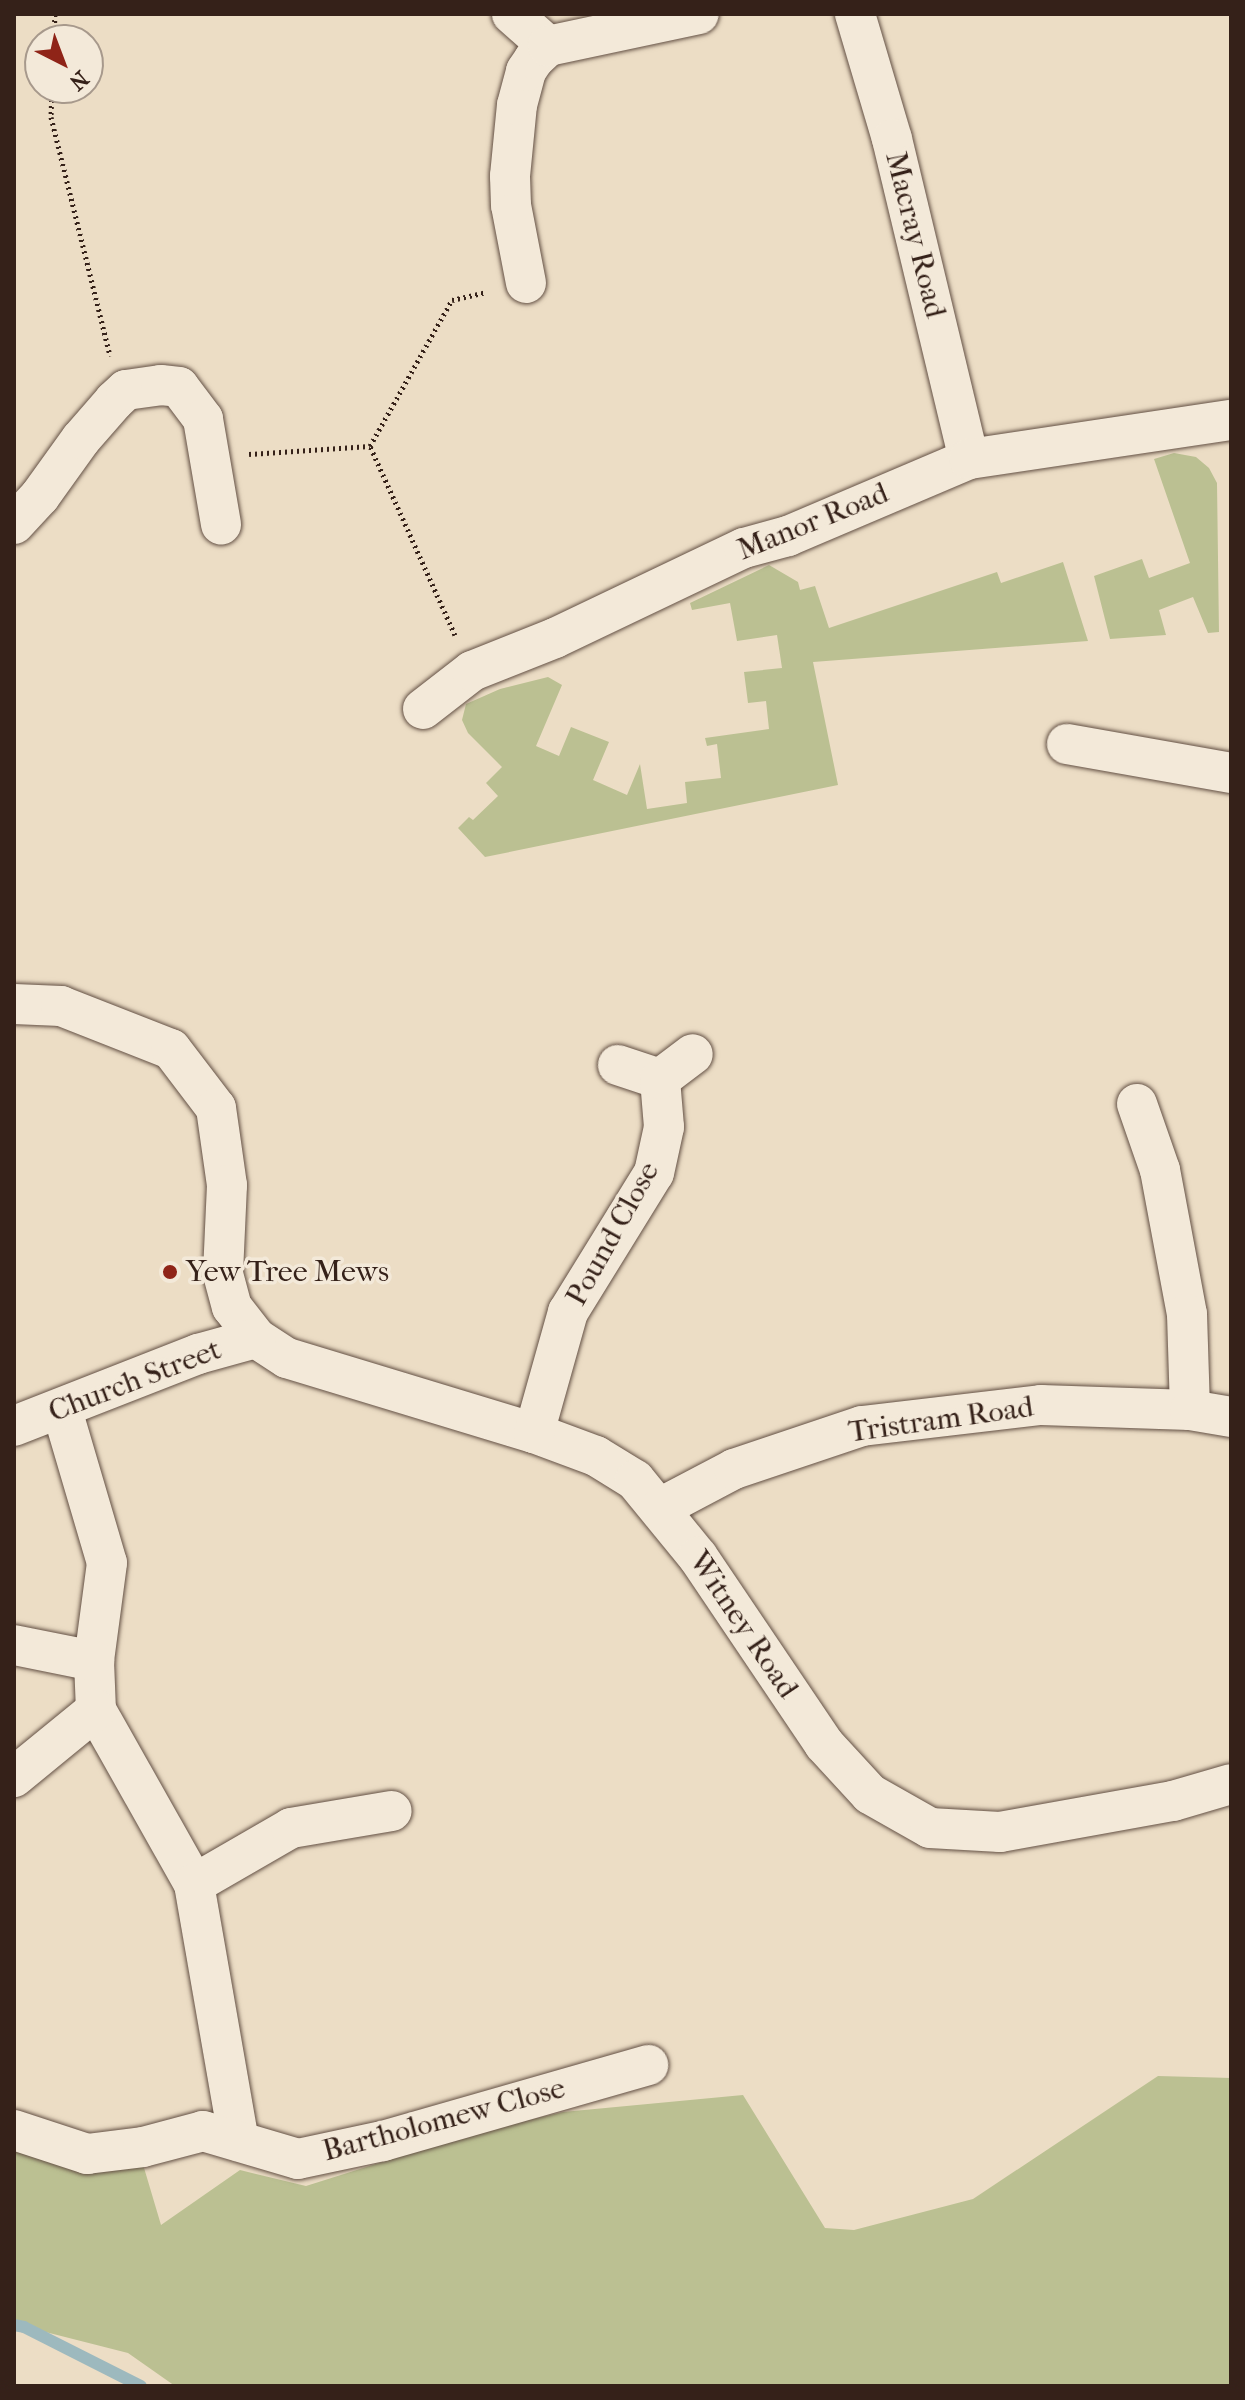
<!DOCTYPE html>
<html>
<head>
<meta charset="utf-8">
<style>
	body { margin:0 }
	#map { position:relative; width:1245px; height:2400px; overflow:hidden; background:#ecddc5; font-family:"IM FELL French Canon",serif }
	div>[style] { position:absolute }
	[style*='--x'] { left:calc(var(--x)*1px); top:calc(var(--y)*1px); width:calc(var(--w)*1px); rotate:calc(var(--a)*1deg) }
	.green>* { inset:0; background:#bbc092 }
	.stream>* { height:12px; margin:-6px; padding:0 6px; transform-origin:6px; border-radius:6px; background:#9db9be }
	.path>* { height:5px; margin-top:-2.5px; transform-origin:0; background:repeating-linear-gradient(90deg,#352119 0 2px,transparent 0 6px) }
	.roads { filter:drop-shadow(0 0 2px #635044) drop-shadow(0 0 2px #635044) }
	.minor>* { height:40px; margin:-20px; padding:0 20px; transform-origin:20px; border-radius:20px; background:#f3e9d9 }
	.dots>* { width:22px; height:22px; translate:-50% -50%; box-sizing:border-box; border:4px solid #f3e9d9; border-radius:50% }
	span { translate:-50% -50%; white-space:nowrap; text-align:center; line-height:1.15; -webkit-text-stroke:7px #f3e9d9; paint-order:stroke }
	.street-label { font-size:30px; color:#352119 }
	.poi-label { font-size:30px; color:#352119 }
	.left { translate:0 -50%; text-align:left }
	.frame { position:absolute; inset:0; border:16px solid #352119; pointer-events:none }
	.north { position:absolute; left:24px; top:24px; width:80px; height:80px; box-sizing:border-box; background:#f3e9d9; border:2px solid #a7998c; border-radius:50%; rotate:138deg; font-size:22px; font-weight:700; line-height:32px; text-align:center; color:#352119 }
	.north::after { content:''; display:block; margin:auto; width:28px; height:36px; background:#8f2418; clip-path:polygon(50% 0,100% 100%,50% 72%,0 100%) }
</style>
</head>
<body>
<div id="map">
	<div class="green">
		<div style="clip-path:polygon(1174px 453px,1196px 457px,1209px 468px,1217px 483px,1219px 632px,1208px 633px,1193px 597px,1159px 610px,1166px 635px,1110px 639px,1094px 576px,1142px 559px,1149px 578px,1190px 563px,1154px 459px)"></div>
		<div style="clip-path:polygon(1063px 562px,1088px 641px,813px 662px,838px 785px,485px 857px,458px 828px,469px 817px,473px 820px,498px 796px,486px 783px,502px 767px,468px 733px,462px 720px,466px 704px,500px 689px,548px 677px,562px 685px,536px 746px,559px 756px,571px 727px,609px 742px,593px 780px,627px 795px,640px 764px,647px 809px,687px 803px,685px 782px,721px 778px,717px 744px,707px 746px,705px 738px,769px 729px,766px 701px,748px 703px,744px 672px,782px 668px,777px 635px,737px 641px,730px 603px,692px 610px,690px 603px,769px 565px,798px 582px,800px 590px,815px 586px,829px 628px,997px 572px,1001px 583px)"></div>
		<div style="clip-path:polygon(1158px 2076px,1231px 2078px,1231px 2386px,175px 2386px,128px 2353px,14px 2324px,14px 2151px,142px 2161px,161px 2225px,240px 2170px,306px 2186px,477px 2132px,563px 2112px,743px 2095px,825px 2228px,854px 2230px,973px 2199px)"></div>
	</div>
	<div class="stream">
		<div style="--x:14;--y:2325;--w:10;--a:11"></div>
		<div style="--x:24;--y:2327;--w:131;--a:26.8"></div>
	</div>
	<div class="path">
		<div style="--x:54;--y:40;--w:26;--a:-88"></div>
		<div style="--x:52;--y:88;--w:29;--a:92"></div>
		<div style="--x:51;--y:117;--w:246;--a:76.1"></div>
		<div style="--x:249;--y:454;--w:121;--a:-3.8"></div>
		<div style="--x:455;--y:635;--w:207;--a:-114.2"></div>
		<div style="--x:370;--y:446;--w:167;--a:-60.7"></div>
		<div style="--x:452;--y:300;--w:35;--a:-13"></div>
	</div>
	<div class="roads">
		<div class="minor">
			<div style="--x:512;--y:14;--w:48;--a:41.6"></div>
			<div style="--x:855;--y:14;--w:130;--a:73.5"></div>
			<div style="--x:892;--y:139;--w:329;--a:76.5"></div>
			<div style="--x:526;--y:283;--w:79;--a:-100.9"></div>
			<div style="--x:511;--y:205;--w:29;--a:-92"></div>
			<div style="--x:510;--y:176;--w:71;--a:-84.4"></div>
			<div style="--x:517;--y:105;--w:35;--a:-75"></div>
			<div style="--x:526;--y:71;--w:14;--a:-56"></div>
			<div style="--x:534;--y:59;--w:19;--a:-43"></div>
			<div style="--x:548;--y:46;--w:154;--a:-12"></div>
			<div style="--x:14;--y:524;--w:38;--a:-47"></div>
			<div style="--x:40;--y:496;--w:70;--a:-54.3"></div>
			<div style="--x:81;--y:439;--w:50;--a:-49"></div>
			<div style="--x:114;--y:401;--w:16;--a:-43"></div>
			<div style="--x:126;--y:390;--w:35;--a:-8"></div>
			<div style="--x:161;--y:385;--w:18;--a:6"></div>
			<div style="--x:179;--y:387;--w:40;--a:53"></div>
			<div style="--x:203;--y:419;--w:107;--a:80.3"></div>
			<div style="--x:423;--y:709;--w:62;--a:-37.8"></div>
			<div style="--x:472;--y:671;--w:89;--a:-21.7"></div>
			<div style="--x:555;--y:638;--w:209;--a:-25.5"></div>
			<div style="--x:744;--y:548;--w:46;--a:-15.3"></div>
			<div style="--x:788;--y:536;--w:197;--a:-23"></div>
			<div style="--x:969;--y:459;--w:265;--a:-8.5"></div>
			<div style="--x:1067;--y:744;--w:167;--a:10"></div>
			<div style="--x:14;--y:1004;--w:47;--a:2.4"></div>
			<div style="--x:61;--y:1006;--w:118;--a:21.4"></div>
			<div style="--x:171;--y:1049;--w:74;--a:52.7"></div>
			<div style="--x:216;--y:1108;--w:78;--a:81.9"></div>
			<div style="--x:227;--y:1185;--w:89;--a:92.6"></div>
			<div style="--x:223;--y:1274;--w:34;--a:75"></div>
			<div style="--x:232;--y:1307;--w:39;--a:52"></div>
			<div style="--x:256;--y:1338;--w:37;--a:33"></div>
			<div style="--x:287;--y:1358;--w:258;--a:16.9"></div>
			<div style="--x:534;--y:1433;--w:66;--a:20.4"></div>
			<div style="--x:596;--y:1456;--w:46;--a:31.6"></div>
			<div style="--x:635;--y:1480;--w:99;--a:50.7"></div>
			<div style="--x:698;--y:1557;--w:225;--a:56"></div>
			<div style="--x:824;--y:1744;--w:68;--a:47.4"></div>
			<div style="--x:870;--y:1794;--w:69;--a:29.5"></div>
			<div style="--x:930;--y:1828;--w:70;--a:3.3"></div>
			<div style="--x:1000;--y:1832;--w:176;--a:-10.2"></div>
			<div style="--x:1173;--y:1801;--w:60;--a:-16.3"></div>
			<div style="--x:618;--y:1065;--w:44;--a:18.4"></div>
			<div style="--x:1137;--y:1104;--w:70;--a:70.8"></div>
			<div style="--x:1160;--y:1170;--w:147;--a:79.4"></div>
			<div style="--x:1187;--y:1314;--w:96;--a:88.2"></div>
			<div style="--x:62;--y:1410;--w:159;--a:73.6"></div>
			<div style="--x:107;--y:1563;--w:99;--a:97.6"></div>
			<div style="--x:94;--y:1661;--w:49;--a:87.7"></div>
			<div style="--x:96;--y:1710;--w:200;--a:60.6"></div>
			<div style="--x:194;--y:1884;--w:261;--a:80.1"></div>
			<div style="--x:14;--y:1426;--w:198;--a:-21.4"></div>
			<div style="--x:198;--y:1354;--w:60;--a:-15.4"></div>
			<div style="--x:534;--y:1433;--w:126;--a:-74.3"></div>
			<div style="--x:568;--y:1312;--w:163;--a:-58.3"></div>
			<div style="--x:654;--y:1173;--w:47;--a:-77.7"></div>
			<div style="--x:664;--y:1127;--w:48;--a:-94.8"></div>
			<div style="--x:660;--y:1079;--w:41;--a:-37.1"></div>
			<div style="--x:660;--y:1508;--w:84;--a:-27.8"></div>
			<div style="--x:734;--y:1469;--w:135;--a:-18.6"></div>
			<div style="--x:862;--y:1426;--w:180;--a:-6.7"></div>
			<div style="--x:1041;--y:1405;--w:149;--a:1.9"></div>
			<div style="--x:1190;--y:1410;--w:42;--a:9.7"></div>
			<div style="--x:14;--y:1645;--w:82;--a:11.3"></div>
			<div style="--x:14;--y:1777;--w:106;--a:-39.3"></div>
			<div style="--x:194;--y:1884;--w:112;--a:-30"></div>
			<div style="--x:291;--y:1828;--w:102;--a:-9.6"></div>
			<div style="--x:14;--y:2130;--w:77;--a:18.2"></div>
			<div style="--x:87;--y:2154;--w:56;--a:-7.1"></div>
			<div style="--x:143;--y:2147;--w:62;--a:-14.9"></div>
			<div style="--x:203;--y:2131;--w:99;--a:16.4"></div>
			<div style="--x:298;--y:2159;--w:87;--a:-12"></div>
			<div style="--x:383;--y:2141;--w:276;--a:-16"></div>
		</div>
	</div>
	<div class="dots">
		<div style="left:170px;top:1272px;background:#8f2418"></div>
	</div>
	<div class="street-label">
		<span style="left:915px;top:235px;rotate:76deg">Macray Road</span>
		<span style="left:813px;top:522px;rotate:-22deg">Manor Road</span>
		<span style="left:613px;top:1234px;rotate:-61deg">Pound Close</span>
		<span style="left:135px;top:1381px;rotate:-21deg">Church Street</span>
		<span style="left:941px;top:1420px;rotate:-8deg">Tristram Road</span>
		<span style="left:743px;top:1625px;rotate:56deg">Witney Road</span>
		<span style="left:444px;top:2120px;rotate:-15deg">Bartholomew Close</span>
	</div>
	<div class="poi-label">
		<span class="left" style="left:186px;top:1272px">Yew Tree Mews</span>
	</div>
	<div class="frame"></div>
	<div class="north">N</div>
</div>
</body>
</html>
